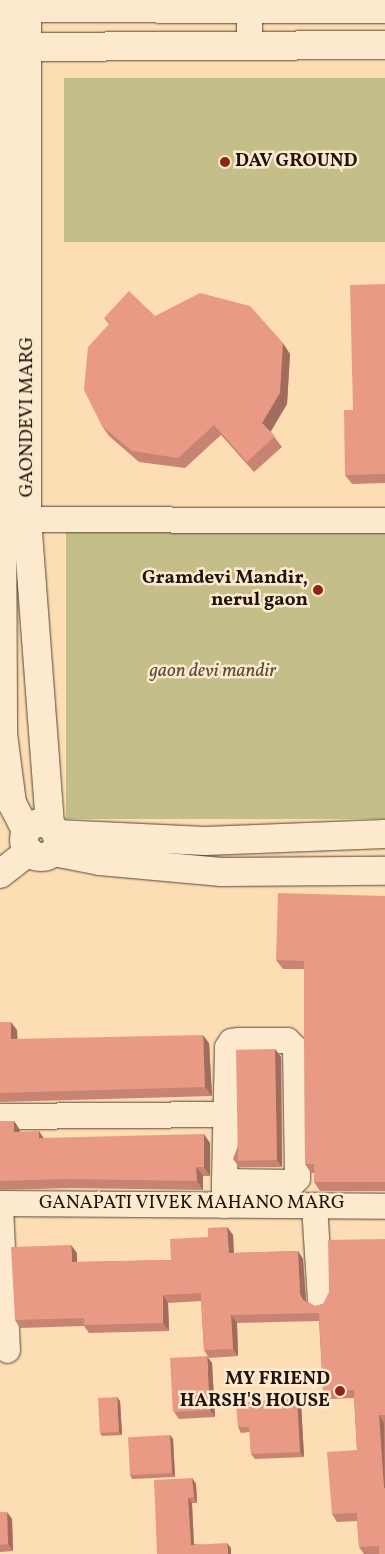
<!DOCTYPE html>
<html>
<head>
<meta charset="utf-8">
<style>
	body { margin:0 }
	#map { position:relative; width:385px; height:1554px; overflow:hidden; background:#fcddb4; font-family:Vollkorn,serif }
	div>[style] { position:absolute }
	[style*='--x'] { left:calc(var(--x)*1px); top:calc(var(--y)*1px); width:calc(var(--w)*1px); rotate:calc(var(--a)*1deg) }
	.green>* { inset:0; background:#c4bf89; transform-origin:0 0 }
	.roads { filter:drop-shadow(0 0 1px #564637) drop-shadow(0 0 1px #564637) }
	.minor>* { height:25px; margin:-12.5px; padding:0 12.5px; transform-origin:12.5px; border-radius:12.5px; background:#fde9ce }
	.tertiary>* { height:28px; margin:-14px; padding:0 14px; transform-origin:14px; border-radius:14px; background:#fde9ce }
	.secondary>* { height:28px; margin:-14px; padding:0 14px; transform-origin:14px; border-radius:14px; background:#fde9ce }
	.secondary>.ring { margin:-14px; padding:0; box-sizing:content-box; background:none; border:28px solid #fde9ce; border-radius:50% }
	.wall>* { inset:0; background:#c88472 }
	.shaded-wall>* { inset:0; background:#a26c5d }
	.building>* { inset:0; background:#e89a85; transform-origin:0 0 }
	.dots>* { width:14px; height:14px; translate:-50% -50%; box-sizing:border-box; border:2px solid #fde9ce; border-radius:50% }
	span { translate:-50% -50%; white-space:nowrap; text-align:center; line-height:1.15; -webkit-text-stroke:5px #fde9ce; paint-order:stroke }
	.poi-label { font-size:19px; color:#1e130d; font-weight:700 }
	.left { translate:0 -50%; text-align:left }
	.right { translate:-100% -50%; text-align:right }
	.street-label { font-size:19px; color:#1e130d }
	.park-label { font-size:19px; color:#584f38; font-style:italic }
</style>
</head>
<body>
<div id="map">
	<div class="green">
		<div style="left:385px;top:78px;width:164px;height:321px;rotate:90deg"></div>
		<div style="left:66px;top:531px;width:319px;height:288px"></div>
	</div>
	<div class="roads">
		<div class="minor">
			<div style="--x:249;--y:45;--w:45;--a:-90"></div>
			<div style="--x:27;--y:519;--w:358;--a:0.2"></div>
			<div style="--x:0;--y:1116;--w:226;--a:-0.5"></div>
			<div style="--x:0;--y:1203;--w:385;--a:0.4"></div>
			<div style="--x:224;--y:1205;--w:24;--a:-90"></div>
			<div style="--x:224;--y:1181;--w:134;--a:-88.7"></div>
			<div style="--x:227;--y:1047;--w:7;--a:-56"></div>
			<div style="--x:231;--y:1041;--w:8;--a:-7"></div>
			<div style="--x:239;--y:1040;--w:48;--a:0"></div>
			<div style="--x:287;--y:1040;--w:11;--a:45"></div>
			<div style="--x:295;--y:1048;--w:130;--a:89.1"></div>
			<div style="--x:297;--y:1178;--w:6;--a:135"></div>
			<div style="--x:293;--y:1182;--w:69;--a:-179.2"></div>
			<div style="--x:314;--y:1205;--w:95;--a:86.4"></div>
			<div style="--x:0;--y:1207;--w:143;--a:87.2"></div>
		</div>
		<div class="tertiary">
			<div style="--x:0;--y:8;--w:726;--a:89.76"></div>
			<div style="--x:3;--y:734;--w:70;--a:82.6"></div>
			<div style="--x:12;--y:803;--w:31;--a:63"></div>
			<div style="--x:9;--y:8;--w:376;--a:0.2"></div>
			<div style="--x:27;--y:8;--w:511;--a:90"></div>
			<div style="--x:27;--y:519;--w:308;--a:85.7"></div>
			<div style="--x:12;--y:47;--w:373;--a:-0.3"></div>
		</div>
		<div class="secondary">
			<div class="ring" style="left:24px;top:823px;width:6px;height:6px"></div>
			<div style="--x:56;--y:834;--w:149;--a:2.7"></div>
			<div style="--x:205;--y:841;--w:180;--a:-2.2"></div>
			<div style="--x:54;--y:852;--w:47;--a:11.1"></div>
			<div style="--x:100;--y:861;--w:122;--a:5.2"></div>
			<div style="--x:222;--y:872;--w:163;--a:-0.4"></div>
			<div style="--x:0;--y:874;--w:37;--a:-38"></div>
		</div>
	</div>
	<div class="wall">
		<div style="clip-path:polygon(385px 284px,385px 483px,352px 484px,345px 475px,353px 410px)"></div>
		<div style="clip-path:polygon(155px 316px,290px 354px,287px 404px,270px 431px,282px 447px,254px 472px,221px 435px,185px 468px,139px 462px,109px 436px,102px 426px,109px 324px,104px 318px)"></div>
		<div style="clip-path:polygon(385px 896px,385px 1191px,320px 1191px,314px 1182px,314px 1173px,311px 1173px,305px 1164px,304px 969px,283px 969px,276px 960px)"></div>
		<div style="clip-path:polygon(0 1022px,17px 1030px,17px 1039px,209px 1043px,212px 1096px,0 1102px)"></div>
		<div style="clip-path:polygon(275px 1049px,281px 1057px,282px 1167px,239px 1167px,233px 1159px)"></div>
		<div style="clip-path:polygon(0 1121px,14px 1121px,20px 1130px,20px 1132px,44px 1138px,210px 1143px,210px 1176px,203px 1176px,203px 1190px,72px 1188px,0 1190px)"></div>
		<div style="clip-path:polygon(227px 1227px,233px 1235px,234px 1253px,298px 1251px,303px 1259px,306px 1301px,315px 1306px,323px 1304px,385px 1239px,385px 1554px,364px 1554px,359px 1547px,357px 1521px,337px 1522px,332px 1514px,357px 1450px,354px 1398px,329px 1399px,323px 1391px,319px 1321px,237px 1323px,238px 1356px,209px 1358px,204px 1350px,201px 1301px,168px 1303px,169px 1331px,89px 1333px,84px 1326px,20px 1328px,15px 1320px,77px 1253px,77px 1262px,171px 1260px,208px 1237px)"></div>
		<div style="clip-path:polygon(212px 1363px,215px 1417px,179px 1419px,174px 1412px)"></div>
		<div style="clip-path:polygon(120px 1401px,122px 1435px,102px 1436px,100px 1433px)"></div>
		<div style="clip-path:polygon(301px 1403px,304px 1457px,255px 1459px,251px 1454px,250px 1432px,241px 1433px,238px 1427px)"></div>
		<div style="clip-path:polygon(170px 1435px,173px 1439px,175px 1477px,132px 1479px,130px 1475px)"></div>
		<div style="clip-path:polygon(192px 1478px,196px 1484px,197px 1503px,192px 1503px,194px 1544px,231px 1548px,157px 1554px)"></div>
		<div style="clip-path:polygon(0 1512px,12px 1519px,13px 1551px,0 1552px)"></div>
	</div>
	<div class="shaded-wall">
		<div style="clip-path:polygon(283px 343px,290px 354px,287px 404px,270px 433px,262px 423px)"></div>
		<div style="clip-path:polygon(11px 1022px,17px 1030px,18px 1048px,11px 1039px)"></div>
		<div style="clip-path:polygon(203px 1035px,209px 1043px,212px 1096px,205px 1087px)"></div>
		<div style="clip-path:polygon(275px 1049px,281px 1057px,282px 1167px,277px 1160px)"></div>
		<div style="clip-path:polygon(14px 1121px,20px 1130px,20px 1141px,14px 1132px)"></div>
		<div style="clip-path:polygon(39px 1131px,45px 1140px,39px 1138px)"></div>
		<div style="clip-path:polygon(204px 1134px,210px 1143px,210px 1176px,204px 1167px)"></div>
		<div style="clip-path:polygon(196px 1167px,203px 1176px,203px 1190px,197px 1181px)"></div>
		<div style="clip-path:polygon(227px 1227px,233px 1235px,234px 1261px,229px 1253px)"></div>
		<div style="clip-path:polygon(71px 1245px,77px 1253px,77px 1270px,72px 1262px)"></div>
		<div style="clip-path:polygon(298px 1251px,303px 1259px,306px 1301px,308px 1308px,303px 1300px,300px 1294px)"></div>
		<div style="clip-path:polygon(163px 1295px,168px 1303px,169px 1331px,163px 1323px)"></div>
		<div style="clip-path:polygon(231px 1315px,237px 1323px,238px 1356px,233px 1349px)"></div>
		<div style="clip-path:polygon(207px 1356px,212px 1363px,215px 1417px,210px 1410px)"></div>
		<div style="clip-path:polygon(117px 1397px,120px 1401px,122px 1435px,119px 1432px)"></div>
		<div style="clip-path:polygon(297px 1398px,301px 1403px,304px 1457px,300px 1452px)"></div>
		<div style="clip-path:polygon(379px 1415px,384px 1423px,385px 1489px,384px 1488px)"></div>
		<div style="clip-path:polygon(170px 1435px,173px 1439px,175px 1477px,172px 1473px)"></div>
		<div style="clip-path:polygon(192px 1478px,196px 1484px,197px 1503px,194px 1497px)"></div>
		<div style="clip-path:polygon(188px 1498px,192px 1503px,194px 1550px,191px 1545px)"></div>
		<div style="clip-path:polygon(7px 1512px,12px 1519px,13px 1551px,8px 1544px)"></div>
		<div style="clip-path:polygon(227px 1543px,231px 1548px,231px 1554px,228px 1554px)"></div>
	</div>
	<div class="building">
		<div style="clip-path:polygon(385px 284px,385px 474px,345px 475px,344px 410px,353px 410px,350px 285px)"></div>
		<div style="clip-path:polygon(129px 291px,155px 316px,200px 293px,250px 306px,283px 343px,280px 393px,262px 423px,275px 436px,247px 462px,214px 425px,178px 458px,132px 451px,102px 426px,84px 390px,88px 347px,110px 323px,104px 318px)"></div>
		<div style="clip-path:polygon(278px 893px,385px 896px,385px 1182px,314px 1182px,314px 1164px,305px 1164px,304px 961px,276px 960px)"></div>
		<div style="clip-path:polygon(0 1022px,11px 1022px,11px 1039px,203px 1035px,205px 1087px,0 1093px)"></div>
		<div style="left:275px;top:1049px;width:111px;height:39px;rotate:89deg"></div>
		<div style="clip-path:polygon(0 1121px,14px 1121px,14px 1132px,39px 1131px,39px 1138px,204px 1134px,204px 1167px,196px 1167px,197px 1181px,65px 1179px,0 1181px)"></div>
		<div style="clip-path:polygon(227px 1227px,229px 1253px,298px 1251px,300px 1294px,303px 1300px,315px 1306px,323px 1304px,329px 1292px,328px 1240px,385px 1239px,385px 1415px,379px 1415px,384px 1488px,385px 1488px,385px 1554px,379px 1554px,379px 1546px,359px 1547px,357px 1513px,332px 1514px,327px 1452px,357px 1450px,354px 1390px,323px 1391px,319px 1313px,231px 1315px,233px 1349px,204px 1350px,201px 1293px,163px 1295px,163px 1323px,84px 1325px,84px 1318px,15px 1320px,11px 1247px,71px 1245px,72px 1262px,171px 1260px,170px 1239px,208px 1237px,208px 1228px)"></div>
		<div style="left:207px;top:1356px;width:54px;height:37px;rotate:87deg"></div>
		<div style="left:117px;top:1397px;width:35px;height:19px;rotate:87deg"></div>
		<div style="clip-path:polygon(297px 1398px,300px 1452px,251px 1454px,249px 1427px,238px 1427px,236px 1403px)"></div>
		<div style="left:170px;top:1435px;width:38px;height:42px;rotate:87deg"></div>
		<div style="clip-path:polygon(192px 1478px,194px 1497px,188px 1498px,191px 1545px,227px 1543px,228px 1554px,157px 1554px,154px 1480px)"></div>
		<div style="clip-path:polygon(0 1512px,7px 1512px,8px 1544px,0 1545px)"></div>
	</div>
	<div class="dots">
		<div style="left:225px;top:162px;background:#8f2418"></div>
		<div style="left:318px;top:590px;background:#8f2418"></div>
		<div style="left:340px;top:1391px;background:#8f2418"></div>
	</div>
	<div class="poi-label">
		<span class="left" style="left:235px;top:162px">DAV GROUND</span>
		<span class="right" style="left:308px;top:590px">Gramdevi Mandir,<br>nerul gaon</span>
		<span class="right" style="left:330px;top:1391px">MY FRIEND<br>HARSH'S HOUSE</span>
	</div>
	<div class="street-label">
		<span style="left:28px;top:417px;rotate:-90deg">GAONDEVI MARG</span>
		<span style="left:192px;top:1204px">GANAPATI VIVEK MAHANO MARG</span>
	</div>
	<div class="park-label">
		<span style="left:213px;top:672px">gaon devi mandir</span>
	</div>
</div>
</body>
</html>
